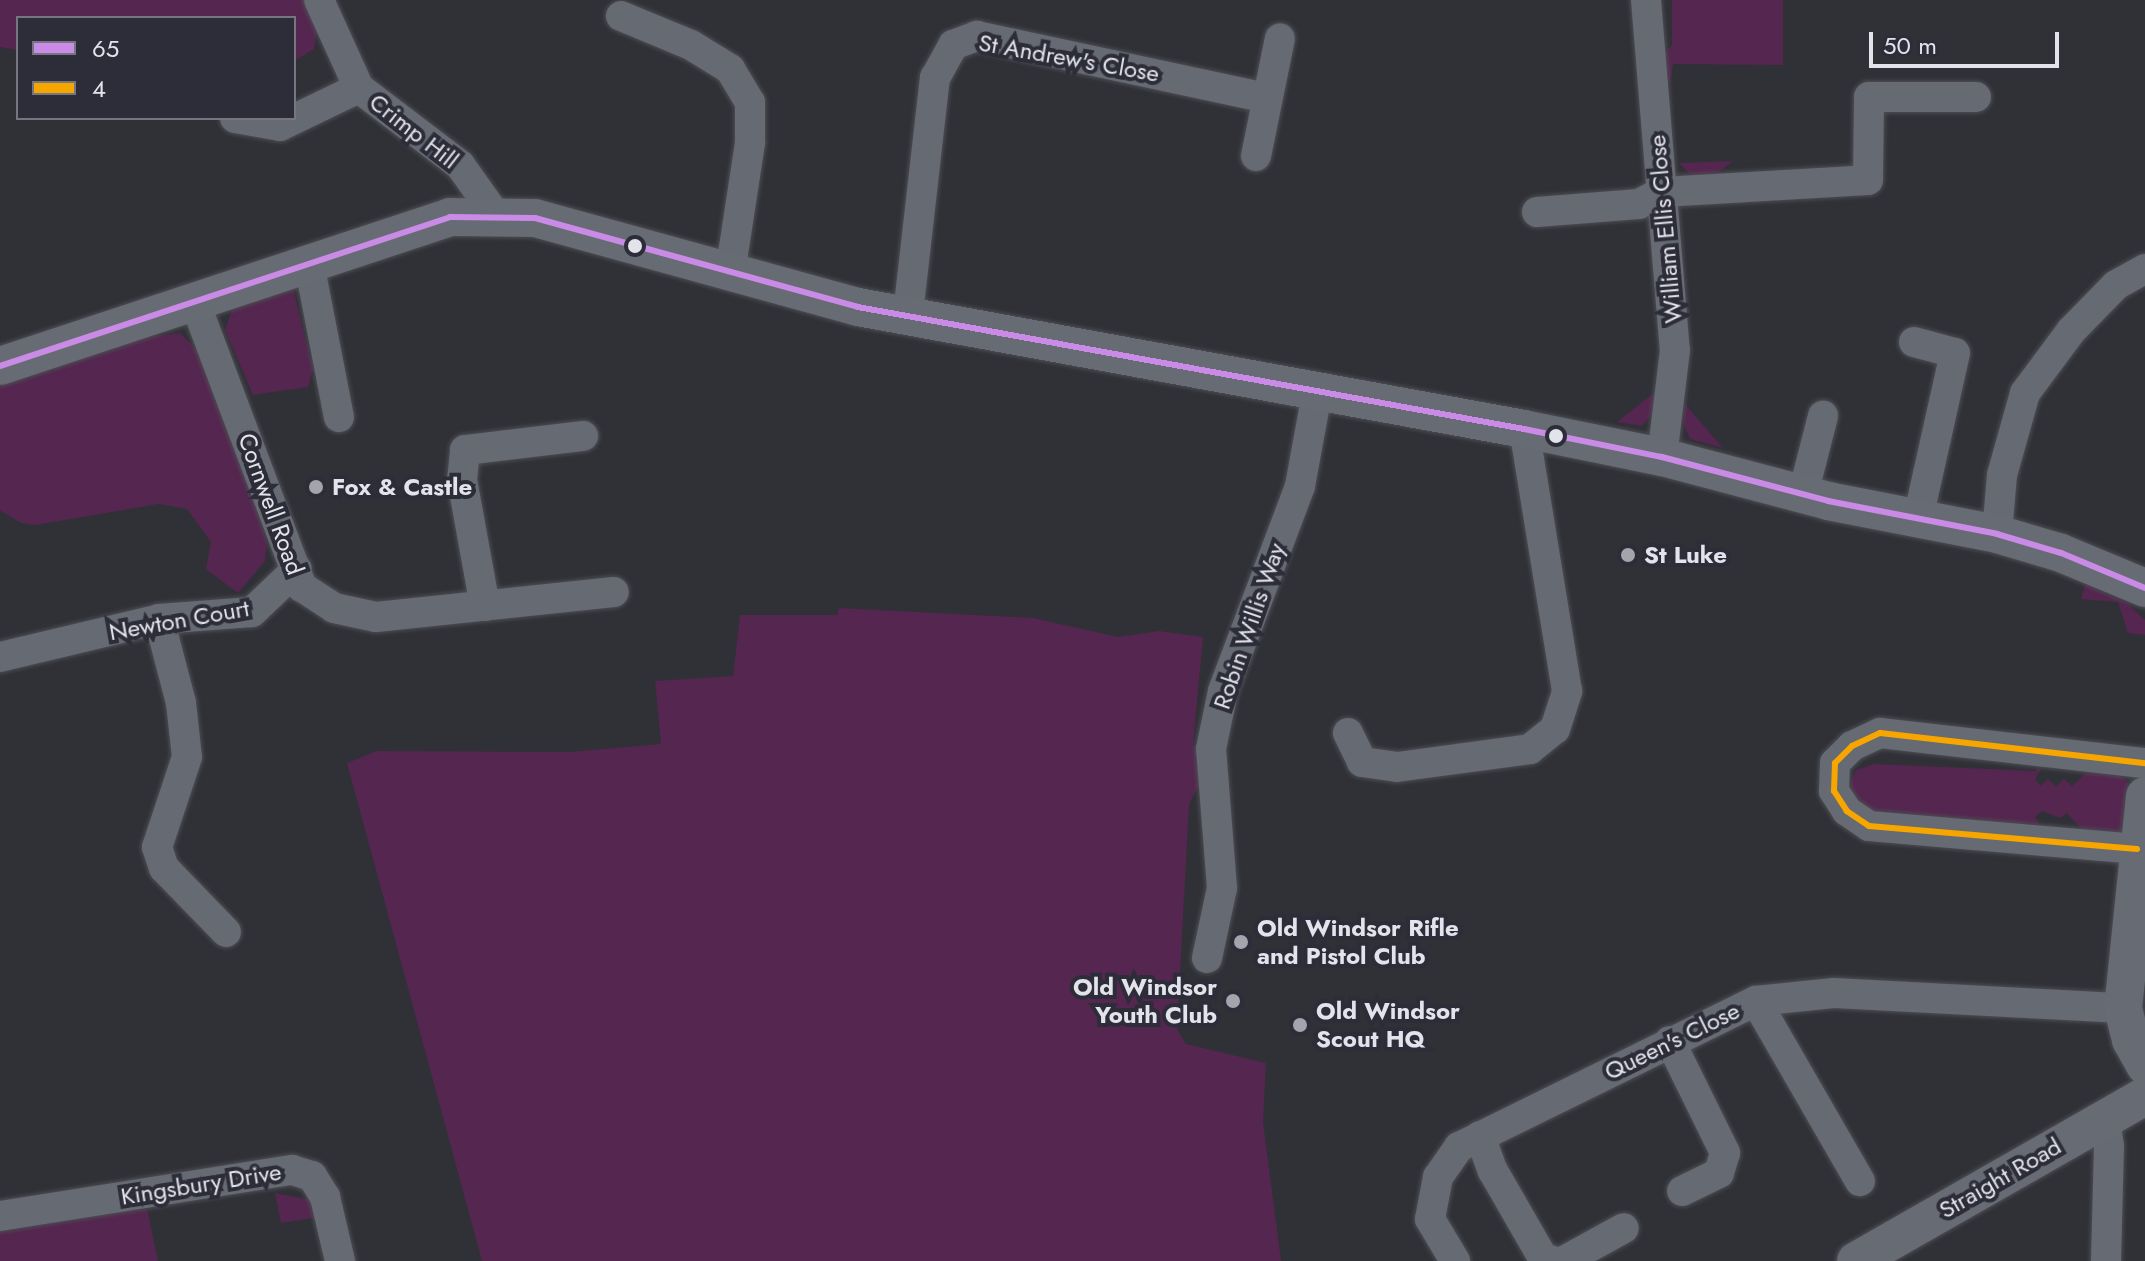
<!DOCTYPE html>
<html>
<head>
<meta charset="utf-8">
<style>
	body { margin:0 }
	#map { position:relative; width:2145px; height:1261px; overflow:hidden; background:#303037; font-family:Jost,sans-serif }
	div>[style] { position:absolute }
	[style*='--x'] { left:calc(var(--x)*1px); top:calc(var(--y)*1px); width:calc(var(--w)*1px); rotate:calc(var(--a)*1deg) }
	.green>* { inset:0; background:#552650 }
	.roads { filter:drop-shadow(0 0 2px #4d4d53) drop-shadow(0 0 2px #4d4d53) }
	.minor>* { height:30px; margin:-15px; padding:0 15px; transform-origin:15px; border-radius:15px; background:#656a73 }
	.major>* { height:38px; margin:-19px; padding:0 19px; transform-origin:19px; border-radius:19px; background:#666b74 }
	.bus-1>* { height:6px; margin:-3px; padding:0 3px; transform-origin:3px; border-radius:3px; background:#ca8be6 }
	.bus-2>* { height:6px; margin:-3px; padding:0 3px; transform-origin:3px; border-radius:3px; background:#f7a600 }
	.dots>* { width:22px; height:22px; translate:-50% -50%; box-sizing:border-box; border:4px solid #2d2d3a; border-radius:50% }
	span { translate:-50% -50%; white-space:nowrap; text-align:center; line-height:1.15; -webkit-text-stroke:8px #2d2d3a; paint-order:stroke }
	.street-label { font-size:24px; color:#e3e3eb }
	.poi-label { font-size:24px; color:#e3e3eb; font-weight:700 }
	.left { translate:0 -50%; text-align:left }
	.right { translate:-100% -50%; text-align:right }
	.legend { position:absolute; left:16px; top:16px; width:280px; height:104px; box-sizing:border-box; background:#2d2d3a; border:2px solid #767681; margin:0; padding:10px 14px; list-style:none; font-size:24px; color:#e3e3eb }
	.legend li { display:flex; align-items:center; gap:16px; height:40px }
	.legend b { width:40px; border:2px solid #767681 }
	.scale { position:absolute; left:1869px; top:32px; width:190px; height:36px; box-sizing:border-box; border:4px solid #e3e3eb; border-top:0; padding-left:10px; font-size:24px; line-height:28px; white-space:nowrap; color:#e3e3eb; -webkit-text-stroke:6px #2d2d3a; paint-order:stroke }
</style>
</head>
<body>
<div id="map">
	<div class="green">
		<div style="clip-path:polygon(0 0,308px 0,317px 30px,314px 49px,294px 61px,294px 18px,18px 18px,18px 50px,0 47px)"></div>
		<div style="clip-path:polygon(1672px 0,1783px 0,1783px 65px,1673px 64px,1671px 82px,1663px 81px,1665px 53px,1672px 45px)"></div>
		<div style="clip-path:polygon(1733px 161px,1708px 180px,1694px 179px,1679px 163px)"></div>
		<div style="clip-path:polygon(292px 284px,313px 370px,308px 387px,253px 395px,225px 330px,232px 310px)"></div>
		<div style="clip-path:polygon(180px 333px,196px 349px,248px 471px,267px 544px,265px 561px,238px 593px,206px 569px,211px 542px,187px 509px,158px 504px,36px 525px,21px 523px,0 510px,0 383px,141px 338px)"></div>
		<div style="clip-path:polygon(1659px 389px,1656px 410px,1642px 426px,1617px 422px)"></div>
		<div style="clip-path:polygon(1684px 403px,1723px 448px,1690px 439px,1683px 423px)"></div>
		<div style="clip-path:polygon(2085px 584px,2127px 603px,2145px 620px,2145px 635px,2128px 633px,2118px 602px,2081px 599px)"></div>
		<div style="clip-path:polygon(839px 608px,1033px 618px,1118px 637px,1159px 631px,1203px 637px,1193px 746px,1210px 748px,1209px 767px,1189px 804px,1177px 1029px,1186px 1044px,1266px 1063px,1263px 1122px,1281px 1261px,482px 1261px,347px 763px,377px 751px,569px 752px,661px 744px,655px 681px,733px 676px,740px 615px,837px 615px)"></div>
		<div style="clip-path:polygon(1874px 764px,2035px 771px,2044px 764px,2035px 779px,2041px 786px,2048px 779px,2056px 787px,2064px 779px,2072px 786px,2092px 768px,2119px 771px,2133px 790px,2127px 826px,2115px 834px,2087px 835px,2067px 813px,2060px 818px,2042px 811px,2035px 817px,2043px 832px,2034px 824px,1872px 816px,1847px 789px,1856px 770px)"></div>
		<div style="clip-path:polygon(275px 1193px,311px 1200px,324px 1216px,281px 1223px)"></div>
		<div style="clip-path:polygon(147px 1209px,158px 1261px,0 1261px,0 1225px)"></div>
	</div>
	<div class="roads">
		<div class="minor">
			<div style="--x:319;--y:0;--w:97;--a:65.6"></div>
			<div style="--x:359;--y:88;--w:127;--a:37.3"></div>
			<div style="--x:460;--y:165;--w:60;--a:54.5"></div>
			<div style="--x:1646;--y:0;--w:351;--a:85.3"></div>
			<div style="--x:1675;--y:350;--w:108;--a:96.9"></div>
			<div style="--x:621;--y:16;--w:76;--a:22.5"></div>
			<div style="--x:691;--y:45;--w:46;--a:31.6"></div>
			<div style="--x:730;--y:69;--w:39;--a:59"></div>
			<div style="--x:750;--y:102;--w:41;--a:90"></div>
			<div style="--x:750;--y:143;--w:132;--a:98.7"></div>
			<div style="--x:235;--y:118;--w:46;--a:10.1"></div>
			<div style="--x:280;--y:126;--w:88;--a:-25.7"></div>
			<div style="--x:1256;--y:156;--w:120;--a:-78.5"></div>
			<div style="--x:1537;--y:212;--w:102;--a:-4.5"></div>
			<div style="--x:1639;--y:204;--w:26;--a:-28"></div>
			<div style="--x:1662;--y:192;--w:206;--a:-3.3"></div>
			<div style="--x:1868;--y:180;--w:83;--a:-89.3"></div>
			<div style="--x:1869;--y:97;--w:107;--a:0"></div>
			<div style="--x:309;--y:263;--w:157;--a:79"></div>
			<div style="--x:194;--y:300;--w:307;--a:69.4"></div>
			<div style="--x:302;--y:587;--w:38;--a:33"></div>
			<div style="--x:334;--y:608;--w:43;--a:12.1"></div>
			<div style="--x:376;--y:617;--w:239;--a:-6"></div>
			<div style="--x:908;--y:314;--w:238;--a:-83.5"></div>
			<div style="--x:935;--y:78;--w:38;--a:-61"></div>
			<div style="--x:953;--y:45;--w:26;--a:-21"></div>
			<div style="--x:977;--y:36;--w:296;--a:12.1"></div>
			<div style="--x:1914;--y:342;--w:42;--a:15"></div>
			<div style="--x:1955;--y:353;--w:169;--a:102.6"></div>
			<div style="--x:1803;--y:494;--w:81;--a:-75.6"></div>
			<div style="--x:1997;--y:534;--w:59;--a:-85.2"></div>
			<div style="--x:2002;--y:475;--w:85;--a:-74.3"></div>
			<div style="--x:2025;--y:393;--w:77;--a:-53.4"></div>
			<div style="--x:2071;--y:331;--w:64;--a:-45.6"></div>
			<div style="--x:2116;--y:285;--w:33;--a:-29"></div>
			<div style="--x:485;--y:606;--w:128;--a:-100.3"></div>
			<div style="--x:462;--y:480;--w:30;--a:-84"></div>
			<div style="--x:465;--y:450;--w:119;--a:-6.8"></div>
			<div style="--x:159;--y:619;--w:87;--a:75.3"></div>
			<div style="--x:181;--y:703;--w:54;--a:83.7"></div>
			<div style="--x:187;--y:757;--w:95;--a:108.4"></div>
			<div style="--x:157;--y:847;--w:22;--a:72"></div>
			<div style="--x:164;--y:868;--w:89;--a:45.9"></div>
			<div style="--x:0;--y:657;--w:163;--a:-13.4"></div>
			<div style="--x:159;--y:619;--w:93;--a:-4.3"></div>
			<div style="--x:252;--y:612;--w:62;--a:-43.7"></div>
			<div style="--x:1348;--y:733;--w:32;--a:64"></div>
			<div style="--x:1362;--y:762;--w:35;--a:8"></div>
			<div style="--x:1397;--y:767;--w:134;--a:-7.7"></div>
			<div style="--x:1530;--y:749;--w:32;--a:-39"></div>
			<div style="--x:1555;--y:729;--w:40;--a:-72"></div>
			<div style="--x:1567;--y:691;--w:266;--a:-99.3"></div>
			<div style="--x:2137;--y:849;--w:269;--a:-175.1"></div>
			<div style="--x:1869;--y:826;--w:27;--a:-146"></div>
			<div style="--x:1847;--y:811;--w:24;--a:-123"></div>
			<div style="--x:1834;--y:791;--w:28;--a:-88"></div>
			<div style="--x:1835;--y:763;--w:24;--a:-45"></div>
			<div style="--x:1852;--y:746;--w:31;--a:-25"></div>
			<div style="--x:1880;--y:733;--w:267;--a:6.5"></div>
			<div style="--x:1207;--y:958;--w:72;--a:-77.9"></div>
			<div style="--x:1222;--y:888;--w:139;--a:-94.5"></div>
			<div style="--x:1211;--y:749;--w:59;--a:-78.3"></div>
			<div style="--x:1223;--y:691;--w:219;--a:-69.4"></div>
			<div style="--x:1300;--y:486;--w:95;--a:-79.6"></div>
			<div style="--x:1756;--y:1001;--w:208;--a:60"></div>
			<div style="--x:1670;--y:1041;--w:125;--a:63.8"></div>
			<div style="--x:1725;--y:1153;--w:21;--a:107"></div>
			<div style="--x:1719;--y:1173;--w:41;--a:154.1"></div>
			<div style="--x:2105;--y:1118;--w:28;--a:82"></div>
			<div style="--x:2109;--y:1146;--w:115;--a:91.5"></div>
			<div style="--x:1480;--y:1136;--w:37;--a:70"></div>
			<div style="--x:1493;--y:1171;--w:100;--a:60.1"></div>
			<div style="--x:1543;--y:1258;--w:10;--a:17"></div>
			<div style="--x:0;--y:1216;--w:296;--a:-9"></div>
			<div style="--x:292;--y:1170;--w:21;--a:17"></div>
			<div style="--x:312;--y:1176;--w:25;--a:58"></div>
			<div style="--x:325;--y:1197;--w:66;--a:76.8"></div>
			<div style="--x:1455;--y:1261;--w:49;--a:-120.8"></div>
			<div style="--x:1430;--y:1219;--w:43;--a:-79.2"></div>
			<div style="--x:1438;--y:1177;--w:37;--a:-55"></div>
			<div style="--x:1459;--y:1147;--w:331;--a:-26.2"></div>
			<div style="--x:1756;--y:1001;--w:78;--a:-5.9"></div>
			<div style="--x:1834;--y:993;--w:289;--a:3"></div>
			<div style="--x:1564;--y:1261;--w:68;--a:-28.8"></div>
		</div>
		<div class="major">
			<div style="--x:0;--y:366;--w:474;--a:-18.3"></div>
			<div style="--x:450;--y:217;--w:85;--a:0.7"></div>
			<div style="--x:535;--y:218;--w:335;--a:15.4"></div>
			<div style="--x:858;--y:307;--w:677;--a:10.38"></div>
			<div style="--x:1524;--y:429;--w:141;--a:11.5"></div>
			<div style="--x:1662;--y:457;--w:172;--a:14.8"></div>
			<div style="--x:1828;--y:501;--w:172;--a:11"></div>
			<div style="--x:1997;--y:534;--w:67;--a:16.5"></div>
			<div style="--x:2061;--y:553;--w:91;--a:22.6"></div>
			<div style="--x:2145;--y:796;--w:213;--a:95.9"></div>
			<div style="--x:2123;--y:1008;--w:33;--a:76"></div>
			<div style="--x:2131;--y:1040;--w:29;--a:61"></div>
			<div style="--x:1856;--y:1261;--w:333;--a:-29.7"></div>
		</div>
	</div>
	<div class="bus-1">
		<div style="--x:0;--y:366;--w:474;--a:-18.3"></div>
		<div style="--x:450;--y:217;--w:85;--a:0.7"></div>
		<div style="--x:535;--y:218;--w:335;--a:15.4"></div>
		<div style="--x:858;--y:307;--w:677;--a:10.38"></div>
		<div style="--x:1524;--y:429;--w:141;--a:11.5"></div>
		<div style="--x:1662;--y:457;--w:172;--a:14.8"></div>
		<div style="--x:1828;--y:501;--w:172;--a:11"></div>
		<div style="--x:1997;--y:534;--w:67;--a:16.5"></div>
		<div style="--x:2061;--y:553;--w:91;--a:22.6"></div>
	</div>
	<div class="bus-2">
		<div style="--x:2137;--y:849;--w:269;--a:-175.1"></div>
		<div style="--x:1869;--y:826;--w:27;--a:-146"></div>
		<div style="--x:1847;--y:811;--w:24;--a:-123"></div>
		<div style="--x:1834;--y:791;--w:28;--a:-88"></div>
		<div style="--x:1835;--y:763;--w:24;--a:-45"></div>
		<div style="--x:1852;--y:746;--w:31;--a:-25"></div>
		<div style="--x:1880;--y:733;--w:267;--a:6.5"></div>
	</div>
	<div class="dots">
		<div style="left:635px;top:246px;background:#e3e3eb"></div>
		<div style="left:1556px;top:436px;background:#e3e3eb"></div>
		<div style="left:316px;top:487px;background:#a4a4ac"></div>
		<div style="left:1628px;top:555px;background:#a4a4ac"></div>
		<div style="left:1241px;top:942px;background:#a4a4ac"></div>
		<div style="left:1233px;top:1001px;background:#a4a4ac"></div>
		<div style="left:1300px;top:1025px;background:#a4a4ac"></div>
	</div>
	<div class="street-label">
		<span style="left:1069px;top:58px;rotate:10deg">St Andrew's Close</span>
		<span style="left:414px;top:131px;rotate:38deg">Crimp Hill</span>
		<span style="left:1665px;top:229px;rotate:-95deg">William Ellis Close</span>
		<span style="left:271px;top:504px;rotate:70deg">Cornwell Road</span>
		<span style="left:179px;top:620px;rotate:-10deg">Newton Court</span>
		<span style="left:1249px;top:626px;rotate:-71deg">Robin Willis Way</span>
		<span style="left:1672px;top:1041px;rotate:-26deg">Queen's Close</span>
		<span style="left:2000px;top:1178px;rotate:-30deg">Straight Road</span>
		<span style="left:201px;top:1184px;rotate:-9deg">Kingsbury Drive</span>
	</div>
	<div class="poi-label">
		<span class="left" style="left:332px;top:487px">Fox &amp; Castle</span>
		<span class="left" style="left:1644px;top:555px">St Luke</span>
		<span class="left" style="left:1257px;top:942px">Old Windsor Rifle<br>and Pistol Club</span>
		<span class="right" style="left:1217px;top:1001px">Old Windsor<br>Youth Club</span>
		<span class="left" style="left:1316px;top:1025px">Old Windsor<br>Scout HQ</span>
	</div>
	<ul class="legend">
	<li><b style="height:10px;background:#ca8be6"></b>65</li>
	<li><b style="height:10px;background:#f7a600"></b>4</li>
	</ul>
	<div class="scale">50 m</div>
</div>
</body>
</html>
